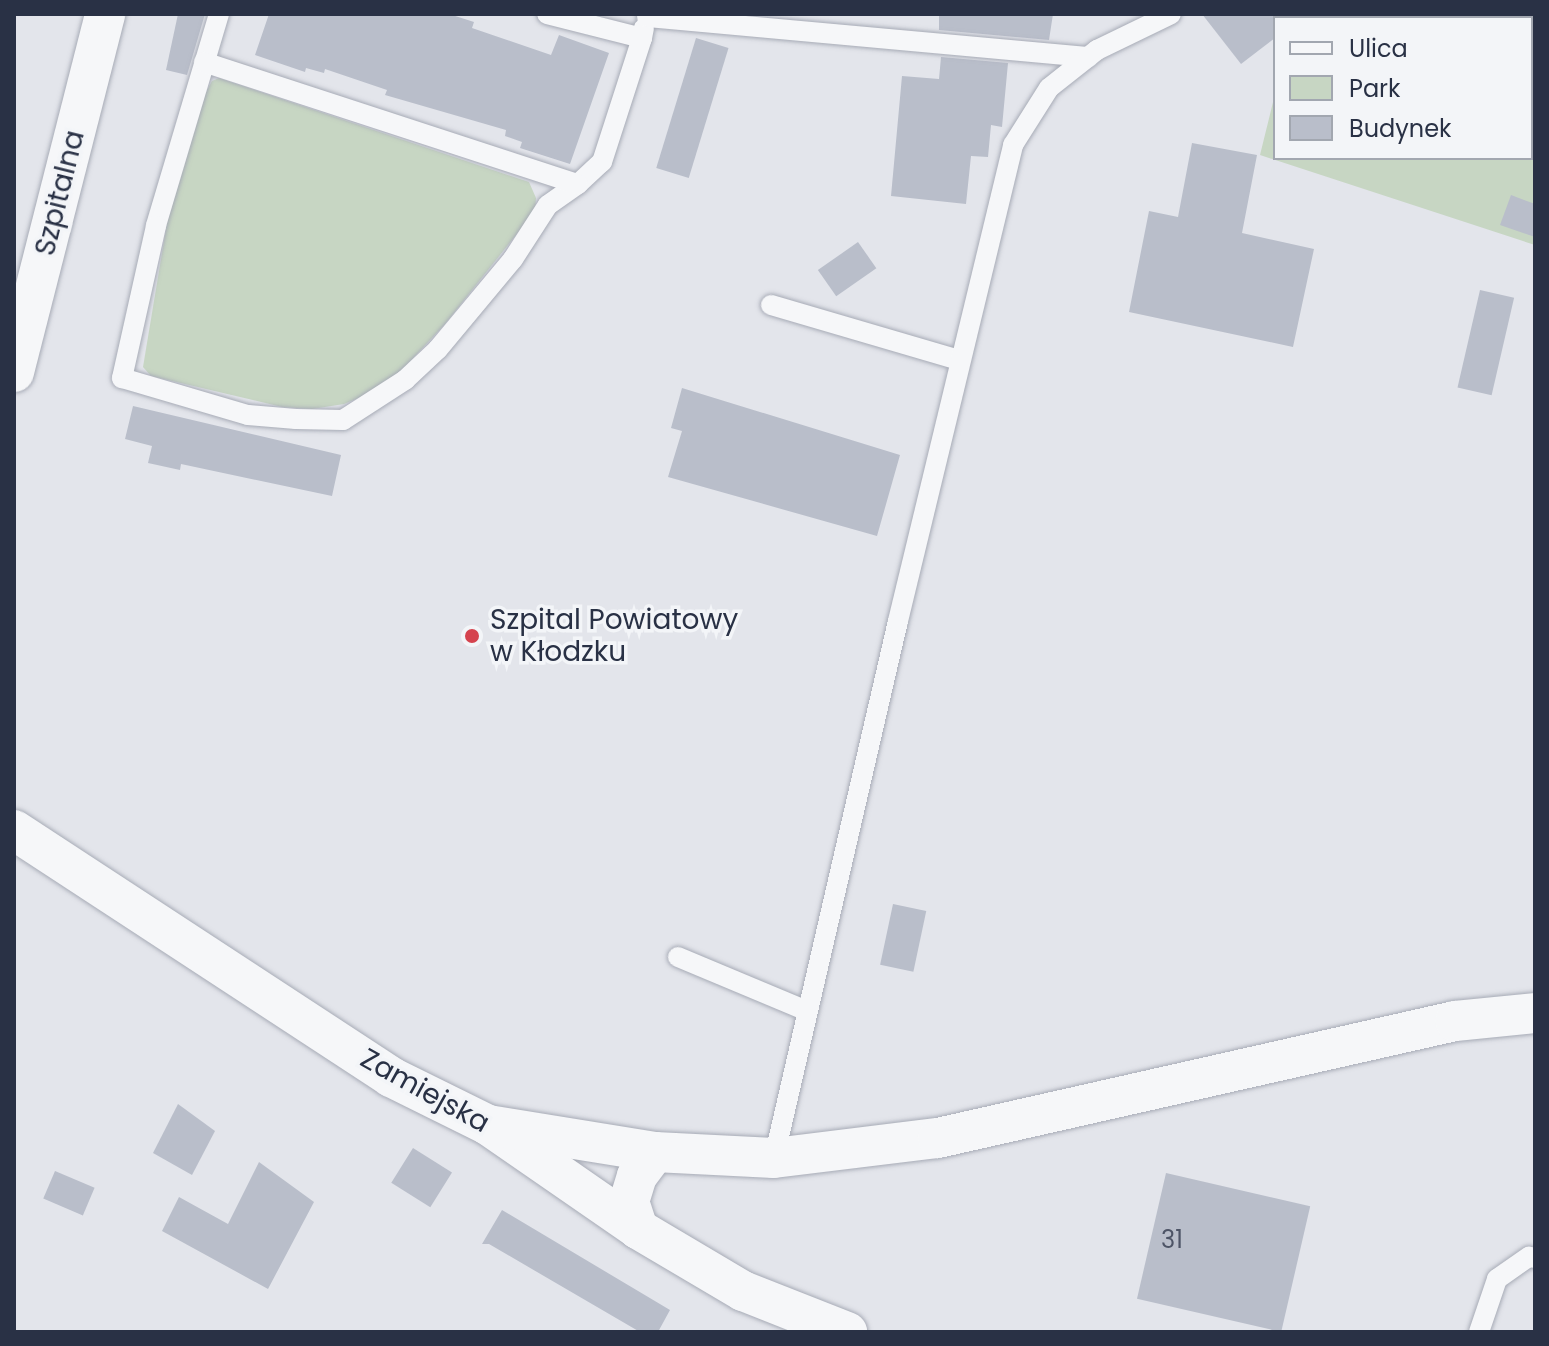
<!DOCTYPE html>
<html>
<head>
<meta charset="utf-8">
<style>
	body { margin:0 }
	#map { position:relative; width:1549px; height:1346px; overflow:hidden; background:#e3e5eb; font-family:Poppins,sans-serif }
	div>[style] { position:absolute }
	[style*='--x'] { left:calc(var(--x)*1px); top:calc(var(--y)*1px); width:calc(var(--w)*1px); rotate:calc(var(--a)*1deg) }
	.green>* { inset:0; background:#c7d6c3 }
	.building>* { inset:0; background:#b9beca; transform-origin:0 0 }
	.roads { filter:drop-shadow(0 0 2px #a7abb6) drop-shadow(0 0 2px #a7abb6) }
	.service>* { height:20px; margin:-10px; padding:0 10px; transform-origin:10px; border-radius:10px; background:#f6f7f9 }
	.minor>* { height:40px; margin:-20px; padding:0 20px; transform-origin:20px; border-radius:20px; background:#f6f7f9 }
	.dots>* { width:22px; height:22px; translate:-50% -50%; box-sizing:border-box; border:4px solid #f3f5f8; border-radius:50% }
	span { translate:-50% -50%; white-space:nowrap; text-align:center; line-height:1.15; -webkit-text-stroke:7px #f3f5f8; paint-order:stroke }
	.number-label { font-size:24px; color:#4d5466 }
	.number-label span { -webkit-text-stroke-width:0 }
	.street-label { font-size:28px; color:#293145 }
	.poi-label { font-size:28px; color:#293145 }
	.left { translate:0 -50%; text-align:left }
	.frame { position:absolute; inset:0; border:16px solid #293145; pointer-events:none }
	.legend { position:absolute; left:1273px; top:16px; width:260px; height:144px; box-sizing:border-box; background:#f3f5f8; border:2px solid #a2a7b0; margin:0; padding:10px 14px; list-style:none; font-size:24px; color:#293145 }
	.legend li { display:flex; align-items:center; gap:16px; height:40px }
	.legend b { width:40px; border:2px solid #a2a7b0 }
</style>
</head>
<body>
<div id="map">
	<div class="green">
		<div style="clip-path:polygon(1331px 14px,1535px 14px,1535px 245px,1260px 155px,1275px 94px,1275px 158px,1531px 158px,1531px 18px,1326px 18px)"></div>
		<div style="clip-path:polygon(219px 78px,529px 182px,536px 198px,535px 211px,445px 324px,402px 370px,373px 392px,344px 404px,312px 409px,282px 407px,151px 376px,143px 367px,167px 223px,200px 103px,212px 81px)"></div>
	</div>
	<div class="building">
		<div style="clip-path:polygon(178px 14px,205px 14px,187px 75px,166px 70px)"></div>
		<div style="clip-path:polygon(269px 14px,449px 14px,474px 22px,472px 28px,551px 55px,559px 35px,609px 53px,570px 164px,520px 148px,522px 142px,505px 136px,506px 130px,385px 95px,387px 90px,325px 69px,324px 73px,306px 68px,305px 72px,255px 55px)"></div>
		<div style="clip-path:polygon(939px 14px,1053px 14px,1049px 40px,939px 30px)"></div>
		<div style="clip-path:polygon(1202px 14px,1275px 14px,1275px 38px,1241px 64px)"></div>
		<div style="left:696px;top:38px;width:34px;height:136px;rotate:17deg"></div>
		<div style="clip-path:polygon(941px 57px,1008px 63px,1002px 127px,991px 125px,988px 157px,971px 156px,966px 204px,891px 196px,902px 76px,939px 79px)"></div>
		<div style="clip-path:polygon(1192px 143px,1257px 155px,1242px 233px,1314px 249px,1293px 347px,1129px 312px,1149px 211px,1178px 217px)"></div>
		<div style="clip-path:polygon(1511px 195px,1535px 204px,1535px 237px,1500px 225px)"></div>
		<div style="left:858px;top:242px;width:32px;height:49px;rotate:55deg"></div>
		<div style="left:1480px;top:290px;width:35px;height:100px;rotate:13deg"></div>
		<div style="clip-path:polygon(682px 388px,900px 455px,877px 536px,668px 477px,682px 431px,671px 428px)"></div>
		<div style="clip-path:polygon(133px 406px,341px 455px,332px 496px,181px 464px,180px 470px,148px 463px,152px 446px,125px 439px)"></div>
		<div style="left:893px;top:904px;width:34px;height:62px;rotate:12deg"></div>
		<div style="clip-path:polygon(178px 1104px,215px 1131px,192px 1175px,153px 1153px)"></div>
		<div style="left:413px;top:1148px;width:46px;height:41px;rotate:32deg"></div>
		<div style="clip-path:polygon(259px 1162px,314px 1202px,268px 1289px,162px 1231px,179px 1197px,228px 1224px)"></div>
		<div style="left:55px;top:1171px;width:43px;height:30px;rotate:23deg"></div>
		<div style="left:1166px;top:1173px;width:148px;height:129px;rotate:13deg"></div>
		<div style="clip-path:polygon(502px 1210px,670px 1310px,658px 1332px,640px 1332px,489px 1244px,482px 1244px)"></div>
	</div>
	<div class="roads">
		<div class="service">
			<div style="--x:219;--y:14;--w:221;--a:106.6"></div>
			<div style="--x:156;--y:226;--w:156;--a:102.6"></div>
			<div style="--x:122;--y:378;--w:131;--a:16.4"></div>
			<div style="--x:248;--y:415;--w:48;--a:4.8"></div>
			<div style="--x:296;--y:419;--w:47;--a:1.2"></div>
			<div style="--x:343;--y:420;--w:74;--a:-32.8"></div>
			<div style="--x:405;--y:380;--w:45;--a:-43.2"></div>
			<div style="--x:438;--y:349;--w:117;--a:-50.2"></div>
			<div style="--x:513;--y:259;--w:64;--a:-57.1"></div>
			<div style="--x:548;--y:205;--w:37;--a:-35"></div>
			<div style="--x:578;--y:184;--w:33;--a:-43"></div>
			<div style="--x:602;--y:162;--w:130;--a:-72.1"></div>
			<div style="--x:547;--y:14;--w:98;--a:14.2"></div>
			<div style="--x:642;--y:38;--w:10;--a:-79"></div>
			<div style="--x:647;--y:17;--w:443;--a:5.2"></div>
			<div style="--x:204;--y:62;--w:393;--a:18.1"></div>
			<div style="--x:771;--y:305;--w:196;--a:16.3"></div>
			<div style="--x:678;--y:957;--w:140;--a:22.7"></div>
			<div style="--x:774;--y:1158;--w:551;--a:-77"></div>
			<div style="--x:898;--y:621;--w:490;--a:-76.4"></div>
			<div style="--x:1013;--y:145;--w:67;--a:-57.7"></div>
			<div style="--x:1049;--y:88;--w:61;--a:-38.4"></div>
			<div style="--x:1097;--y:50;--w:82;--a:-25.9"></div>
			<div style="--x:1479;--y:1332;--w:56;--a:-71.2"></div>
			<div style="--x:1497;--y:1279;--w:39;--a:-35"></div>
			<div style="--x:1529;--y:1257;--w:6;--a:9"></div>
		</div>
		<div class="minor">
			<div style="--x:14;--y:372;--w:369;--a:-75.7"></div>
			<div style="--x:14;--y:830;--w:451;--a:33.2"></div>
			<div style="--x:391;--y:1077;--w:108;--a:26.3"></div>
			<div style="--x:488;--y:1125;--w:183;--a:34.7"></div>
			<div style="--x:638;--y:1229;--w:122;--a:30.6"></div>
			<div style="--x:743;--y:1291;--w:112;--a:21.5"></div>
			<div style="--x:488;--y:1125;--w:169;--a:9.2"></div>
			<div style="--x:655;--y:1152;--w:119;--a:2.9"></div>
			<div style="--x:774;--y:1158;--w:165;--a:-7"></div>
			<div style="--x:938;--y:1138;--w:530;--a:-12.75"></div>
			<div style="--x:1455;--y:1021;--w:80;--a:-5.7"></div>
			<div style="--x:638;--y:1229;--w:28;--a:-108"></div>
			<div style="--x:629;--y:1202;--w:27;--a:-73"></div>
			<div style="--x:637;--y:1176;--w:30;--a:-53"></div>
		</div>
	</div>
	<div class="dots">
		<div style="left:472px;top:636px;background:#d5434e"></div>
	</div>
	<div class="number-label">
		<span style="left:1172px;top:1240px">31</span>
	</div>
	<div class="street-label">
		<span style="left:60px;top:193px;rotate:-76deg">Szpitalna</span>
		<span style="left:425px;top:1091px;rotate:29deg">Zamiejska</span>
	</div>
	<div class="poi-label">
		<span class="left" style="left:490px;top:636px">Szpital Powiatowy<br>w Kłodzku</span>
	</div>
	<div class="frame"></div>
	<ul class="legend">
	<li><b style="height:10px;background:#f6f7f9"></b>Ulica</li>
	<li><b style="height:22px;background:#c7d6c3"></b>Park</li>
	<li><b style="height:22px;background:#b9beca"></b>Budynek</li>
	</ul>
</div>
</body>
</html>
